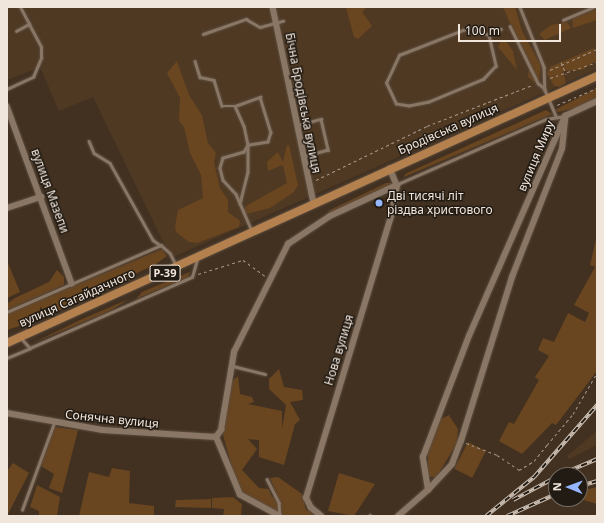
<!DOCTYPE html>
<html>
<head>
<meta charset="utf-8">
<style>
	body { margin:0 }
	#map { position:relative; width:604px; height:523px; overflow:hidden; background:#423121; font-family:"Noto Sans",sans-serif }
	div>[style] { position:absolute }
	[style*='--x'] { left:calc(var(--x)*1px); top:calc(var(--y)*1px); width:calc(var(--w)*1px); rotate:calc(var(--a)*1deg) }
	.built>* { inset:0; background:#4f3923 }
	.green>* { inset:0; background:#694520; transform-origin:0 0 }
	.path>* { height:1px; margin-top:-0.5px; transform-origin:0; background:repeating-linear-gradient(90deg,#a29487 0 3px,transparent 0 6px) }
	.roads { filter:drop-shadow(0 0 1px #5c4e40) drop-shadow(0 0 1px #5c4e40) }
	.lane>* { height:2.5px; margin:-1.25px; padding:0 1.25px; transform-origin:1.25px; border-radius:1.25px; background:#8a7665 }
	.street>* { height:5.5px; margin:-2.75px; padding:0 2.75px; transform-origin:2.75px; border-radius:2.75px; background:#8a7665 }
	.primary>* { height:8px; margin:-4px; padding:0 4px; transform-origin:4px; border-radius:4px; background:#b4814e }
	.rail>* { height:3.5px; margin-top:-1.75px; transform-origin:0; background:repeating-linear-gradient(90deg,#221b13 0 6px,#ccc0b4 0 12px); box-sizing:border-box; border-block:1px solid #ccc0b4 }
	.dots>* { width:11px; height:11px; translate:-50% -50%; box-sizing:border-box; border:2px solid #221b13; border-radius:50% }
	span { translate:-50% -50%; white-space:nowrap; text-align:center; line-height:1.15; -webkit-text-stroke:3px #221b13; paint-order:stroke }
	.shield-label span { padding:1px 3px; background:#221b13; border:1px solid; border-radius:3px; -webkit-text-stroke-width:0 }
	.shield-label { font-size:11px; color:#f1e6dc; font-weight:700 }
	.street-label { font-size:12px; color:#f1e6dc }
	.poi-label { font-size:12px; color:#f1e6dc }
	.left { translate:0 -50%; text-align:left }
	.frame { position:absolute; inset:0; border:8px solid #f1e6dc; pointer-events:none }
	.north { position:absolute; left:548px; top:467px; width:40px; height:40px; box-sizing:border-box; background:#221b13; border:1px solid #756c63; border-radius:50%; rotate:271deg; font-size:11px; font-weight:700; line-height:16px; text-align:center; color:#f1e6dc }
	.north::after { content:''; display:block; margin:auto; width:14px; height:18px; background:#96b6fd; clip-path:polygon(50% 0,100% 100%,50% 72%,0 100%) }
	.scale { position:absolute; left:458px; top:24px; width:103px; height:18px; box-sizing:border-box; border:2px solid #f1e6dc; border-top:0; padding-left:5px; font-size:12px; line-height:14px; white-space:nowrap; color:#f1e6dc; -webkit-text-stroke:3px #221b13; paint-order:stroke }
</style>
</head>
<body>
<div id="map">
	<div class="built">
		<div style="clip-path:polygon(7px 7px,597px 7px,597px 69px,171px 258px,93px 97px,59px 111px,40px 67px,7px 80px)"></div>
		<div style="clip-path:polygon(597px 431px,597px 445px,569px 459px,567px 456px)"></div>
	</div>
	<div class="green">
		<div style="clip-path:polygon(346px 7px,366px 8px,362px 12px,372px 26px,358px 39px,354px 37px)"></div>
		<div style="clip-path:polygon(503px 7px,515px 7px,522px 31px,541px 66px,539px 80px,534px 82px,528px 77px,529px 68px)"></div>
		<div style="clip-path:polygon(597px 9px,597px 20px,573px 28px,572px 19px)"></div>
		<div style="clip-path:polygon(567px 22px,571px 28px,545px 40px,539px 34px,551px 25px)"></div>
		<div style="clip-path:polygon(501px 41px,506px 41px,513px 51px,517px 70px,498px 47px)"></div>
		<div style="clip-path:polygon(594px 48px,597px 60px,582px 70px,563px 71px,566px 83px,560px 87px,554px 86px,547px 73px,550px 67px)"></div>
		<div style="clip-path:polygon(177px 61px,189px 95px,202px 115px,208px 143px,216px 153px,214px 162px,220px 188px,228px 200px,228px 212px,240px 221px,239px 227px,197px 243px,189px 242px,176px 232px,175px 227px,178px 210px,203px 198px,201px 175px,190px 153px,184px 127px,179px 121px,180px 98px,167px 73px)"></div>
		<div style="clip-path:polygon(597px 88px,597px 98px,583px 106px,558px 112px,555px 110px)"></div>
		<div style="clip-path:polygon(546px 110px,552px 114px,404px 177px,405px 174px)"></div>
		<div style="clip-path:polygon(287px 145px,289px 145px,298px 185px,294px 192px,270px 208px,242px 215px,246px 206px,287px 183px,283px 165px,268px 171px,267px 162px,278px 152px,283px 162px)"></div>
		<div style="clip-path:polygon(386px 183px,393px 183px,333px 212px,328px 211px)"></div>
		<div style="clip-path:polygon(597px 235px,597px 371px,556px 425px,552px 423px,522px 454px,499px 441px,509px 422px,514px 424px,539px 380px,535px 377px,549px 356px,538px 350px,543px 338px,554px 342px,568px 313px,585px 322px,589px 313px,574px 305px,595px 267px,590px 265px)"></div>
		<div style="clip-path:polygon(162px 249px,167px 256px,156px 264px,43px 318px,7px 330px,7px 314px)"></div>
		<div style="clip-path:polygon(8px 263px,20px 292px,7px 298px,7px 264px)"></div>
		<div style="clip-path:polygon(57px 270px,64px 277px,64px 285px,7px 310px,7px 304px,15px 298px,49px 282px)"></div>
		<div style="clip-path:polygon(190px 272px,188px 277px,136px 299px,142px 292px)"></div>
		<div style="clip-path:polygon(129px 299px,110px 311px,33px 343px,80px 320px)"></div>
		<div style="clip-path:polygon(279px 369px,284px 387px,302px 390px,303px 400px,290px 402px,300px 420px,295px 424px,284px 465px,259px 457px,259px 440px,248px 439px,257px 449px,242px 470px,259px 488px,269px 489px,272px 497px,277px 495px,270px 478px,278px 477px,302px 494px,306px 510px,331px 516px,280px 516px,275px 510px,242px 494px,238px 488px,223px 435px,228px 385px,238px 376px,240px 394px,252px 397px,254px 402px,248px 404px,282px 411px,282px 429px,286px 405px,269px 389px,269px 379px)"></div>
		<div style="clip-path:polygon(449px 415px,458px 429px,457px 443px,439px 473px,435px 478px,428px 476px,428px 449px,436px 432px,436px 421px)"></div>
		<div style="clip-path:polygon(55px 427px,78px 430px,62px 493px,49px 488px,54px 474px,41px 466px)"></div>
		<div style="left:468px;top:442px;width:20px;height:30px;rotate:27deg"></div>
		<div style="clip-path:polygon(13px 463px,29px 473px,7px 516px,7px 471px)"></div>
		<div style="clip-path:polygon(112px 468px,130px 471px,129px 503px,154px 506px,154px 516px,79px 516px,89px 472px,109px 477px)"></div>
		<div style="clip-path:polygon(339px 473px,375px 484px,354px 516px,328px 511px)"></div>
		<div style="clip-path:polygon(37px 485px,60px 497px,57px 516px,39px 516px,39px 511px,30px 507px)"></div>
		<div style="clip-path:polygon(597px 487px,597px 504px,580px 499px,585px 490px)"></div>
		<div style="clip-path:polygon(233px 497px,242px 504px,241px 516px,223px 516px,224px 509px,212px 508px,212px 498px)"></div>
		<div style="clip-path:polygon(211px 499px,211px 508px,175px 507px,176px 500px)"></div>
	</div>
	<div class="path">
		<div style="--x:561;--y:62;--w:13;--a:67"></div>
		<div style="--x:550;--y:70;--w:51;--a:-24.1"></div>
		<div style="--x:550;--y:78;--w:50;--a:-18.8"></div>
		<div style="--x:557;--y:105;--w:43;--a:-23"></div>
		<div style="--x:316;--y:180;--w:123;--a:-25.9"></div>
		<div style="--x:427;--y:126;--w:113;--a:-21.3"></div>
		<div style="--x:198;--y:274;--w:47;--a:-17.3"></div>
		<div style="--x:243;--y:260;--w:27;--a:36"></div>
		<div style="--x:466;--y:443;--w:33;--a:21"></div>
		<div style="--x:497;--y:455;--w:27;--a:34"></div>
		<div style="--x:519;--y:470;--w:17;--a:-31"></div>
		<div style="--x:534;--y:461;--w:21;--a:-51"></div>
		<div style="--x:547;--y:445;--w:40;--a:-50"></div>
		<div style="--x:573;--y:414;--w:48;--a:-59.7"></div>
	</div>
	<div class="roads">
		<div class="lane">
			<div style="--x:520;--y:7;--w:65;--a:68.2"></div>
			<div style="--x:544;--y:67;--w:23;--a:88"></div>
			<div style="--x:545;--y:90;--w:28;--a:67"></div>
			<div style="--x:563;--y:20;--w:33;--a:-23"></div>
			<div style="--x:510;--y:26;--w:64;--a:63.8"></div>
			<div style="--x:538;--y:83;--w:9;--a:41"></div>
			<div style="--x:16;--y:31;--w:15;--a:-28"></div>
			<div style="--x:29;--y:24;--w:19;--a:-118"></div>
			<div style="--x:203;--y:34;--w:46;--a:-19.2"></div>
			<div style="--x:246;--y:19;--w:16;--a:30"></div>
			<div style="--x:260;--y:27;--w:24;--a:-15"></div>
			<div style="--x:489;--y:35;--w:32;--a:77"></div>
			<div style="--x:496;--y:66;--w:18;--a:133"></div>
			<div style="--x:484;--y:79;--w:60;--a:157.3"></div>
			<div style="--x:429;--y:102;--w:20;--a:169"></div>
			<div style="--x:409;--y:106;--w:13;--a:-171"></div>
			<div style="--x:396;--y:104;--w:23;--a:-115"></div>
			<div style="--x:386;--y:83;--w:31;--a:-65"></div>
			<div style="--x:399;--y:55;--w:74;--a:-21.4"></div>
			<div style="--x:468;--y:28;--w:22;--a:18"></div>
			<div style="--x:489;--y:35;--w:13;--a:-27"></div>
			<div style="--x:195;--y:61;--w:17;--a:73"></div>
			<div style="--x:200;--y:77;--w:14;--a:12"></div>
			<div style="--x:214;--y:80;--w:27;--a:73"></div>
			<div style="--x:222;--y:106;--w:13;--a:0"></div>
			<div style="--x:235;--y:106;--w:22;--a:66"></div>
			<div style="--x:244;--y:126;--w:19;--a:78"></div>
			<div style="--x:248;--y:145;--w:8;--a:120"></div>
			<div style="--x:244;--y:152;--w:22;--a:164"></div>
			<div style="--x:223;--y:158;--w:10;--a:107"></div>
			<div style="--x:220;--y:168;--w:12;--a:76"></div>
			<div style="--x:223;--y:180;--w:19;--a:47"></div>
			<div style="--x:236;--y:194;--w:40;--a:66.6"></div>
			<div style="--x:7;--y:89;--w:29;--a:-25"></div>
			<div style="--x:33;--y:77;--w:21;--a:-67"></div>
			<div style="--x:41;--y:58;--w:11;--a:-90"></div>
			<div style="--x:41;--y:47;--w:26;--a:-118"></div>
			<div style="--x:235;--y:106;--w:27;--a:-20"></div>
			<div style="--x:260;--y:97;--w:37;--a:73"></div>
			<div style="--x:271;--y:132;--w:10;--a:107"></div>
			<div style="--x:268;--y:142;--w:20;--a:171"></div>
			<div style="--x:248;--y:145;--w:27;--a:90"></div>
			<div style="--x:248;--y:172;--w:33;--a:104"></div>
			<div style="--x:298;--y:125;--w:24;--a:-15"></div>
			<div style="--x:321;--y:119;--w:32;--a:77"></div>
			<div style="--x:328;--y:150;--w:25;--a:164"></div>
			<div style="--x:89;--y:141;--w:13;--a:67"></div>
			<div style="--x:94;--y:153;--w:19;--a:32"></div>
			<div style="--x:110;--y:163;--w:88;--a:60.8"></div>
			<div style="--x:153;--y:240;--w:9;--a:36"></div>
			<div style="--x:398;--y:184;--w:162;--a:-23.7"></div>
			<div style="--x:546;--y:119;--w:19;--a:-9"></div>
			<div style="--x:7;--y:312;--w:168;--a:-23.5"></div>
			<div style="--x:161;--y:245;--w:12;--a:42"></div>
			<div style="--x:170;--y:253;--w:13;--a:63"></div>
			<div style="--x:22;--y:339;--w:12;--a:48"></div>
			<div style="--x:30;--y:348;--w:159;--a:-23.7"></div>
			<div style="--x:176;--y:284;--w:17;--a:-24"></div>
			<div style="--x:192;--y:277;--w:19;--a:-74"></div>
			<div style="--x:7;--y:358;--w:25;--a:-23"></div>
			<div style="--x:233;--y:366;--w:33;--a:14"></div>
			<div style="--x:267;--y:479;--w:27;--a:63"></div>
			<div style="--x:279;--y:503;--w:13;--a:86"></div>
			<div style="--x:22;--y:510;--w:93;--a:-69.8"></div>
			<div style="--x:369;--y:516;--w:1;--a:-45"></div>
		</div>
		<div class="street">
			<div style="--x:273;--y:7;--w:200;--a:78.2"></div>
			<div style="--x:7;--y:106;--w:189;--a:69.9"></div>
			<div style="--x:565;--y:116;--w:35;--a:-25"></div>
			<div style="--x:390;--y:168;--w:18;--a:68"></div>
			<div style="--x:7;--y:208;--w:36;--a:-18"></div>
			<div style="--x:7;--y:413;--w:97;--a:10"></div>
			<div style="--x:103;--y:430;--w:113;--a:3.5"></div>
			<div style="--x:428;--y:490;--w:35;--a:-47"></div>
			<div style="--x:452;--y:464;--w:25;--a:-69"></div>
			<div style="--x:461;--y:441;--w:172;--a:-72.7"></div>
			<div style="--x:512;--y:277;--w:137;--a:-68.7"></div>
			<div style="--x:562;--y:149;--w:30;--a:-84"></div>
			<div style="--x:279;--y:516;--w:44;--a:-151.7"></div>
			<div style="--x:240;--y:495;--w:63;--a:-112.5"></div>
			<div style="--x:216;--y:437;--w:9;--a:-54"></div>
			<div style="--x:221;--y:430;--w:79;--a:-80.5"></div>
			<div style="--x:234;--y:352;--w:121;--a:-63.4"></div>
			<div style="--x:288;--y:244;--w:50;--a:-33.7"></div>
			<div style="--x:330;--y:216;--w:74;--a:-24.8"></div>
			<div style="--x:321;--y:516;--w:13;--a:-141"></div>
			<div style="--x:311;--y:508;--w:11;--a:-117"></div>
			<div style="--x:306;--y:498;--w:297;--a:-73.2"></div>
			<div style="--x:392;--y:214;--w:29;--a:-80"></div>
			<div style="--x:398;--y:516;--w:40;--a:-41"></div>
			<div style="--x:428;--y:490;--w:33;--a:-99"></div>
			<div style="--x:423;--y:457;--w:129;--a:-69.2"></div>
			<div style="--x:469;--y:336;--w:240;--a:-66.4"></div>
		</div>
		<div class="primary">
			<div style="--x:7;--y:343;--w:648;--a:-24.35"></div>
		</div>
	</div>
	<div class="rail">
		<div style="--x:559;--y:475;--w:41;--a:-22.8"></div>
		<div style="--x:580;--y:486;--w:18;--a:-16"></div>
		<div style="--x:513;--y:500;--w:49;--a:-28.1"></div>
		<div style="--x:486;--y:516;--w:62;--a:-39.1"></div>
		<div style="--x:534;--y:477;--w:96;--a:-48.8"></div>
		<div style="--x:507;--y:516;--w:54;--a:-24.2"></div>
	</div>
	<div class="dots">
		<div style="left:379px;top:203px;background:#96b6fd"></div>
	</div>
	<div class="shield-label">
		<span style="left:165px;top:273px">Р-39</span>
	</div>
	<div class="street-label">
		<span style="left:303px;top:103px;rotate:79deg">Бічна Бродівська вулиця</span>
		<span style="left:448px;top:129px;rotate:-24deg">Бродівська вулиця</span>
		<span style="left:536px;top:156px;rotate:-67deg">вулиця Миру</span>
		<span style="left:50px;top:191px;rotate:70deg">вулиця Мазепи</span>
		<span style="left:77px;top:298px;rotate:-24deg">вулиця Сагайдачного</span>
		<span style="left:339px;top:350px;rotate:-73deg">Нова вулиця</span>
		<span style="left:112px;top:419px;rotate:6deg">Сонячна вулиця</span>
	</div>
	<div class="poi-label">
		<span class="left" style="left:387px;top:203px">Дві тисячі літ<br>різдва христового</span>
	</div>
	<div class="frame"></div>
	<div class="north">N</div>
	<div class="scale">100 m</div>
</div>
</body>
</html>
